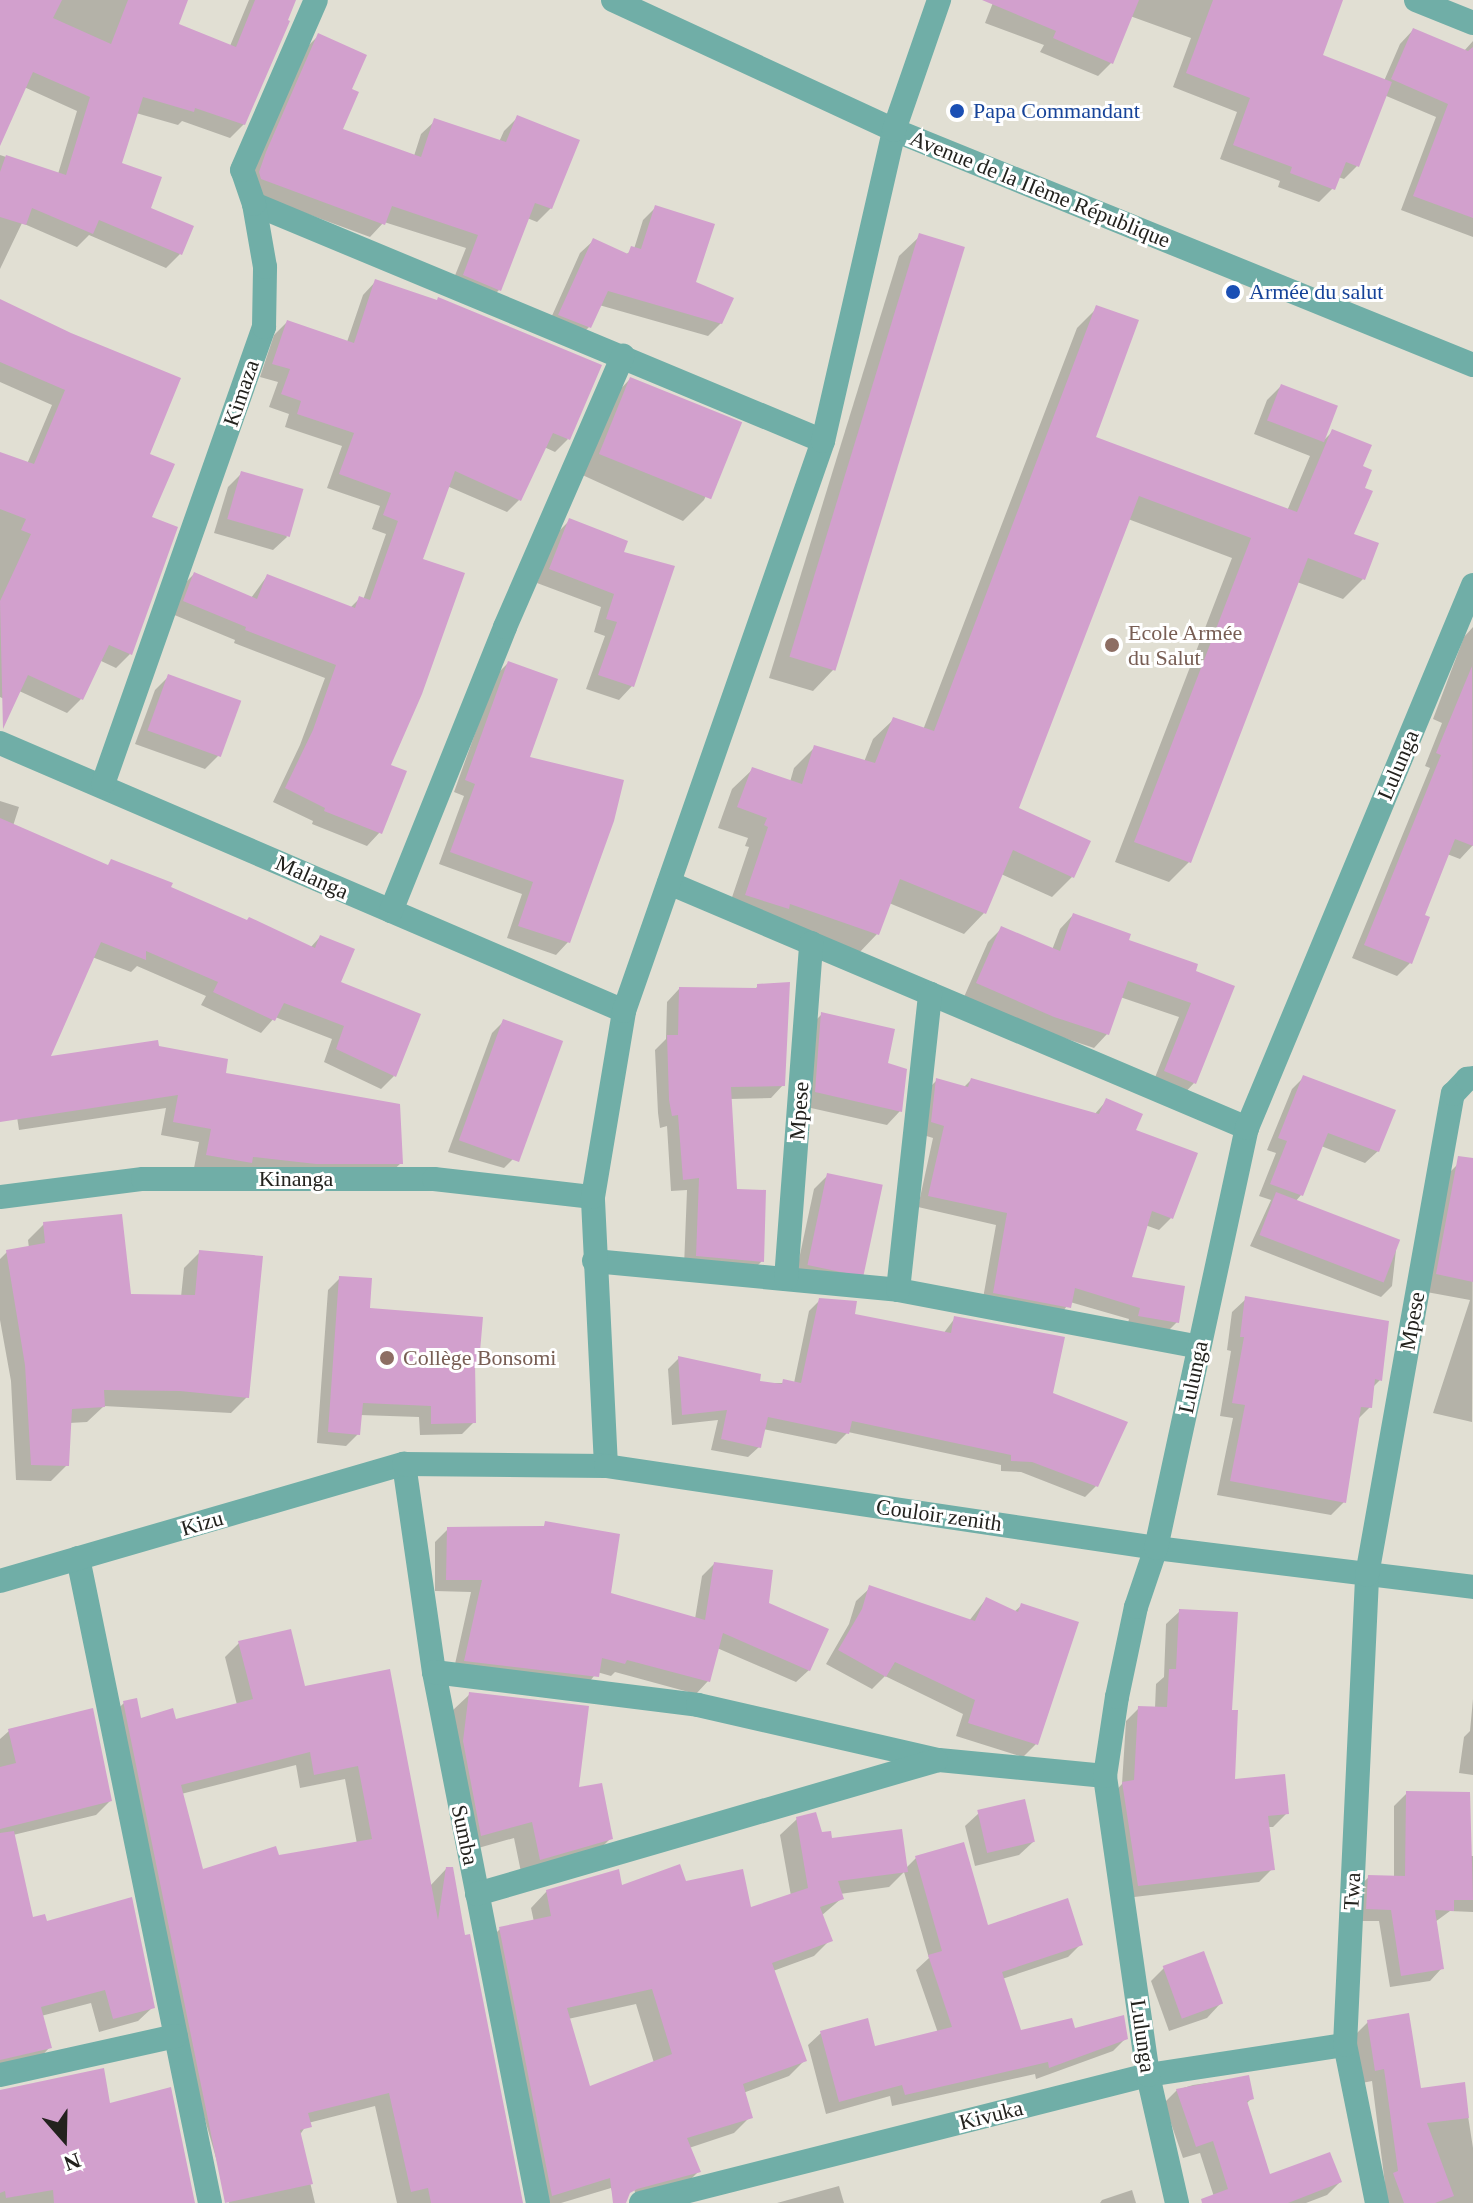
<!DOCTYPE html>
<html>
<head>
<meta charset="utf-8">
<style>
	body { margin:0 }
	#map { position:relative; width:1473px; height:2203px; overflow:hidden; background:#e1dfd3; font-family:"Times New Roman",serif }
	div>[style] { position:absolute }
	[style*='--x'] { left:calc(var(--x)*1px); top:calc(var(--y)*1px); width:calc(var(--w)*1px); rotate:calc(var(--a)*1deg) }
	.shadow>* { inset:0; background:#0003 }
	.building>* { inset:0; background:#d2a0cd; transform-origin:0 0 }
	.minor>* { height:24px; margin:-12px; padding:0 12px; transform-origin:12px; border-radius:12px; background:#70aea7 }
	.dots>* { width:22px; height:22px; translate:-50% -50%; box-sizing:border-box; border:4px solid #fff; border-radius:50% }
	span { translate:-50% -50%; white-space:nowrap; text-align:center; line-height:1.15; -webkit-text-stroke:6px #fff; paint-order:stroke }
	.transit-label { font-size:22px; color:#164399 }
	.left { translate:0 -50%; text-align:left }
	.street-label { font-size:22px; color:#23221e }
	.education-label { font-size:22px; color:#785e54 }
	.north { position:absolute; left:24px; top:2099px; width:80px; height:80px; -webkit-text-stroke:6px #fff; paint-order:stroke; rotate:160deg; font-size:22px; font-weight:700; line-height:32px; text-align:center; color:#23221e }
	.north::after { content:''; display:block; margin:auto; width:28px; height:36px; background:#23221e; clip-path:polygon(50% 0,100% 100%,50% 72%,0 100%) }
</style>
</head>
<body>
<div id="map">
	<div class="shadow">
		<div style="clip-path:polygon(0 0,186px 0,176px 25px,230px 46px,249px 0,294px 0,244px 124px,230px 138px,182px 121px,178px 125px,136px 113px,120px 164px,180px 254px,166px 268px,89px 235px,77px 247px,22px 223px,0 269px,0 155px,58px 174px,77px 111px,24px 87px,0 141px)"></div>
		<div style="clip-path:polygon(994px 0,1332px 0,1321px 57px,1384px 81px,1400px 44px,1413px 30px,1464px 51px,1473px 41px,1473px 237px,1401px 210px,1436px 117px,1384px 95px,1357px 166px,1344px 179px,1338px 177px,1333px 188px,1319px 202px,1278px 187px,1280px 181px,1220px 159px,1237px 112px,1173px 87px,1191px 38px,1130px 16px,1111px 63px,1098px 76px,1040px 52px,1044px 45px,985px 23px)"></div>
		<div style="clip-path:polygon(318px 36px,349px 90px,341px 130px,414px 156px,421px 134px,435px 121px,499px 142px,504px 131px,517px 118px,551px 208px,537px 222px,527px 218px,499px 290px,486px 303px,450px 288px,466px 248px,384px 222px,370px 237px,248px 192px,246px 187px,305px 49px)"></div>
		<div style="clip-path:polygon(656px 207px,694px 283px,721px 323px,708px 336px,599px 305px,589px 327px,576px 340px,547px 327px,580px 253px,593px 241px,625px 255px,634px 249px,643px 220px)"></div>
		<div style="clip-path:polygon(920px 236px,833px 670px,813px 691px,769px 678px,899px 256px)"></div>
		<div style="clip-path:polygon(376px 281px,568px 439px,555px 452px,544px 447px,520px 499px,507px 512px,447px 486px,420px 560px,380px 832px,367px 846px,312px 824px,313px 821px,273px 802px,300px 745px,325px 678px,234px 643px,235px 640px,172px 614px,181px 587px,194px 574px,251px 598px,267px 576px,350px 608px,359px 599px,363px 600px,386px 534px,372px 529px,380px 506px,327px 488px,342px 446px,285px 427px,289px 414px,269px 407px,278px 382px,260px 377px,274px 335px,287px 322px,347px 342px,363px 295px)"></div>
		<div style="clip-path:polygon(0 301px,147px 455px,150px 519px,130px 654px,116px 668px,99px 660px,81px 699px,67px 713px,17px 690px,6px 700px,0 697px,0 454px,27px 464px,52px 405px,0 382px)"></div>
		<div style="clip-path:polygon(1097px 308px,1094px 438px,1287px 511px,1310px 456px,1254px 434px,1267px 400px,1281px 386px,1323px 441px,1332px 432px,1360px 467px,1351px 535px,1364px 578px,1343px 599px,1297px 582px,1189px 862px,1169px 882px,1115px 862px,1232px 558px,1128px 519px,1016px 809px,1072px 877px,1052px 897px,1001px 874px,984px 913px,964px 934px,889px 903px,877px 934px,857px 955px,726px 915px,749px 847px,745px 846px,748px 838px,718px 828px,732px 789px,753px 769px,790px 782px,794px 768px,815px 747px,864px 762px,873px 739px,894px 719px,923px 730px,1077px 328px)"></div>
		<div style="clip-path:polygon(630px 379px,739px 424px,704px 500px,683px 521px,578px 473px,610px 400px)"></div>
		<div style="clip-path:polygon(242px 473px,287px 537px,273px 550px,214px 533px,228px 487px)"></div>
		<div style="clip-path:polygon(570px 520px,621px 553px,632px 686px,619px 700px,586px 689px,605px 636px,594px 632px,601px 607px,537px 583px,556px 534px)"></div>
		<div style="clip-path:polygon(1473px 627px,1473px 845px,1460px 859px,1447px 854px,1422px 916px,1410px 963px,1397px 976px,1352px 958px,1430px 768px,1425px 766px,1442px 723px,1433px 719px,1464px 637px)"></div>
		<div style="clip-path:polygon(508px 663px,527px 758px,612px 820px,568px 942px,556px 955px,507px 938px,522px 894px,439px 864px,464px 796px,454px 792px,496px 675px)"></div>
		<div style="clip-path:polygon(168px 677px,219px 755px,205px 769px,135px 744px,155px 690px)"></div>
		<div style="clip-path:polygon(0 801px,19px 807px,13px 826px,106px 867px,169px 888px,310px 948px,320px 937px,338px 984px,394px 1076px,381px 1089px,324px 1062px,332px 1039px,275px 1017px,261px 1033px,201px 1005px,206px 996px,137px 966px,131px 972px,92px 957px,48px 1058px,157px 1048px,223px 1075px,401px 1163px,387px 1176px,194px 1168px,199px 1142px,161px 1135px,166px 1108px,19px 1130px,10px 1071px,0 1074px)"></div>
		<div style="clip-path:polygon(1073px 915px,1126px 941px,1196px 965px,1194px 1083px,1181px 1097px,1152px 1085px,1179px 1017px,1120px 997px,1107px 1034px,1094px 1048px,1040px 1030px,964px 997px,988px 942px,1002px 928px,1052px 950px,1060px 929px)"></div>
		<div style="clip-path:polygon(758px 986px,783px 1085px,771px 1098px,729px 1099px,736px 1191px,762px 1261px,749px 1274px,684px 1267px,687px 1190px,671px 1191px,667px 1126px,660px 1128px,658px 1113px,655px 1050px,666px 1039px,667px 1002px,679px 989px,754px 990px)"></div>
		<div style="clip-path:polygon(822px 1014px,885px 1065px,900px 1111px,887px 1125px,802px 1106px,808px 1028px)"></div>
		<div style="clip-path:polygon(504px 1021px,516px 1156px,504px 1168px,448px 1152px,492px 1033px)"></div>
		<div style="clip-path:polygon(1304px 1077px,1378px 1151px,1365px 1163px,1321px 1146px,1301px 1195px,1295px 1202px,1397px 1241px,1392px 1286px,1381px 1297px,1250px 1246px,1271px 1200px,1259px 1196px,1276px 1153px,1267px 1150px,1292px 1089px)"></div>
		<div style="clip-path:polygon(937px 1080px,963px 1088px,971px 1080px,1094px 1115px,1107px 1100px,1133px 1131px,1171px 1218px,1159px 1230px,1145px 1225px,1129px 1278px,1177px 1322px,1165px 1334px,1127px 1327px,1129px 1319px,1070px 1302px,1057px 1319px,982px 1304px,996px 1225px,918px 1207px,933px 1138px,920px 1134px,925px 1092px)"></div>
		<div style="clip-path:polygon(1457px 1165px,1473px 1168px,1472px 1422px,1433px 1413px,1470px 1300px,1421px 1291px,1441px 1181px)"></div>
		<div style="clip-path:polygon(828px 1175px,862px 1271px,848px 1284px,795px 1278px,814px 1189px)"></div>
		<div style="clip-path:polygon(44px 1224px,129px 1296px,181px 1297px,184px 1268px,200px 1252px,247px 1397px,231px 1413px,104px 1406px,87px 1422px,69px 1423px,67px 1465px,51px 1481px,16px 1480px,11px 1381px,0 1320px,0 1259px,7px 1252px,29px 1248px,28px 1240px)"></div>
		<div style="clip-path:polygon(340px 1278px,368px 1310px,477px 1362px,473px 1366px,474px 1422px,462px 1434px,420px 1435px,419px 1417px,360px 1415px,358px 1434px,346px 1446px,317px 1443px,328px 1290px)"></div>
		<div style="clip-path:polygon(1246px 1299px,1380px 1380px,1372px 1388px,1370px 1407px,1357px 1420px,1344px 1502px,1331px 1515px,1217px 1495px,1233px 1418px,1220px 1416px,1231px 1351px,1227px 1350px,1232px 1312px)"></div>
		<div style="clip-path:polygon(820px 1300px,852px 1315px,943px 1334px,955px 1318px,1051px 1394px,1096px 1486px,1085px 1497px,1021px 1472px,1001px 1471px,1001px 1465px,848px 1432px,836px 1444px,763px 1429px,759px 1447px,748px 1457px,711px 1450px,718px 1420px,672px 1425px,668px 1369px,679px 1358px,758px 1383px,794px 1383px,809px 1311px)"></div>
		<div style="clip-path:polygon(546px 1524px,608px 1594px,695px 1619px,702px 1576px,714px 1564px,809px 1670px,796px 1682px,717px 1648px,708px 1681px,696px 1694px,615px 1672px,611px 1676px,597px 1672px,584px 1689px,453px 1673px,471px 1592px,435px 1591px,435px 1542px,448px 1529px,541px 1529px)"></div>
		<div style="clip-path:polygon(870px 1588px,969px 1621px,986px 1599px,1014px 1612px,1022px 1605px,1036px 1744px,1023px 1757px,956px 1736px,963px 1714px,885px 1676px,872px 1689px,826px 1664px,849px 1624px,856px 1601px)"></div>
		<div style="clip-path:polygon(1180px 1611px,1230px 1712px,1233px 1781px,1286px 1814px,1273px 1827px,1267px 1827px,1272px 1869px,1259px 1882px,1126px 1898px,1110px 1797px,1122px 1784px,1126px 1721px,1139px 1708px,1155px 1708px,1156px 1684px,1164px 1677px,1166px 1624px)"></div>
		<div style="clip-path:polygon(evenodd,239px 1643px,304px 1689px,388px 1671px,430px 1886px,446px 1869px,521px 2203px,397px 2203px,375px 2106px,308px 2123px,299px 2136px,315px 2203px,229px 2203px,189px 2064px,109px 1717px,124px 1703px,140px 1720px,175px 1721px,237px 1705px,225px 1657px,239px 1643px,296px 1765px,300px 1788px,345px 1779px,357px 1844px,201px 1872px,181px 1794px,296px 1765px)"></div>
		<div style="clip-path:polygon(470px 1694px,576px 1790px,611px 1838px,593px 1856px,522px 1877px,514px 1838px,464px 1852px,452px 1711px)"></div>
		<div style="clip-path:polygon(1473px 1699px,1473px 1775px,1459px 1773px,1464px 1737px,1470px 1731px)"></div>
		<div style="clip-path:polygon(9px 1731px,110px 1801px,96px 1815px,13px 1835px,31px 1919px,46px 1924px,153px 2007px,138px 2021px,99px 2032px,91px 2003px,41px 2016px,50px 2047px,36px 2062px,0 2070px,0 1739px)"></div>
		<div style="clip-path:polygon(1407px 1793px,1467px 1856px,1473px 1856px,1473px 1912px,1450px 1911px,1435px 1922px,1442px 1968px,1430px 1981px,1390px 1987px,1379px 1921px,1355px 1921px,1356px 1889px,1369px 1877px,1394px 1877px,1394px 1806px)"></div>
		<div style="clip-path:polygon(979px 1813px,1033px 1842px,1019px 1855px,975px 1866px,965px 1826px)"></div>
		<div style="clip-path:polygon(evenodd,797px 1819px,831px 1841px,905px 1869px,916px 1858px,986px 1927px,1080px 1945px,1068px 1957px,1002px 1979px,1020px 2033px,1073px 2030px,1126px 2038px,1113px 2051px,1036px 2079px,1035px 2074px,892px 2106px,890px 2096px,826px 2114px,808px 2045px,821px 2033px,874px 2049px,938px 2033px,916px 1970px,929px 1958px,904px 1872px,889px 1887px,840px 1894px,842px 1898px,821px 1916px,830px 1940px,814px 1956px,773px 1971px,805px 2060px,789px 2076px,743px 2093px,750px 2117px,734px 2133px,689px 2148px,698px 2172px,682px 2188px,637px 2199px,634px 2189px,614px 2197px,611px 2188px,561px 2203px,535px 2203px,484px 1945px,500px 1929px,534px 1922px,531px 1908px,547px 1891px,685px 1883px,750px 1909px,791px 1896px,780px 1835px,797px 1819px,636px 2004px,654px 2063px,588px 2089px,568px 2019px,636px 2004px)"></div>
		<div style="clip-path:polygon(1164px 1968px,1220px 2004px,1207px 2018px,1169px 2031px,1151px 1981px)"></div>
		<div style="clip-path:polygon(1368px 2022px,1419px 2090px,1463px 2084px,1473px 2148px,1473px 2203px,1386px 2203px,1381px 2188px,1385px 2184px,1372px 2081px,1362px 2083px,1355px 2035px)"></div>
		<div style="clip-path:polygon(1247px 2077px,1252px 2098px,1246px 2104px,1269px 2177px,1340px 2182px,1327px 2195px,1306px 2203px,1216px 2203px,1200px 2153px,1183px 2158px,1164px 2103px,1177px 2090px,1193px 2085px)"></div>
		<div style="clip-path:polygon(0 2091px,108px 2105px,189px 2203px,0 2203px)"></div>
		<div style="clip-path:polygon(839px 2186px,844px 2203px,777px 2203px)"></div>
		<div style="clip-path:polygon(1132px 2190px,1136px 2203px,1100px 2203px,1102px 2200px)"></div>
	</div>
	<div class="building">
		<div style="clip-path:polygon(0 0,62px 0,53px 18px,111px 44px,128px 0,188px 0,179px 24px,236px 47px,255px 0,296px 0,288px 20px,290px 21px,245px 125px,195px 108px,194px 112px,143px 97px,122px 163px,162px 177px,151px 208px,194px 226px,182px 255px,99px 220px,93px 234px,32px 208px,26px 225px,0 217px,0 172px,6px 155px,66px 175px,90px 97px,33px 72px,0 146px)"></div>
		<div style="clip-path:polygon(982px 0,1139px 0,1113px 64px,1053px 38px,1056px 31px)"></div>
		<div style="clip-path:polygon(1213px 0,1343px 0,1323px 55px,1392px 82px,1359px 167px,1346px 162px,1335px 190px,1290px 173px,1292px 167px,1233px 145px,1250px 98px,1186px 73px)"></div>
		<div style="clip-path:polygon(1413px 28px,1468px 51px,1473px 47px,1473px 218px,1413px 196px,1448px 104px,1391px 79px)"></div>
		<div style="clip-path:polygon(318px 33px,367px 55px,352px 89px,359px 92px,343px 129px,421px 157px,434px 118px,506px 142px,517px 115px,580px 140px,552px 209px,535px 203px,501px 291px,463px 275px,478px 235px,392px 206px,385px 225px,261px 179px,259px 172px,266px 152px)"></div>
		<div style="clip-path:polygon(655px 205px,715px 224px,696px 282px,734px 298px,722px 324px,608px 291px,591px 328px,558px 315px,593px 238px,628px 254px,631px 246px,641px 249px)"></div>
		<div style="left:919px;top:233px;width:48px;height:443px;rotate:17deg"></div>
		<div style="clip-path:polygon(375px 279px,437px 300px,438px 297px,602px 365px,570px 440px,553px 433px,521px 501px,455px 471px,423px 559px,465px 573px,422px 694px,391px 765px,407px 771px,382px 834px,324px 811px,325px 808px,285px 788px,313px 730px,336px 665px,245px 630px,246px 627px,183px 601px,194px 572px,257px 599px,267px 574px,355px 608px,359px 596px,370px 600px,398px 521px,383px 515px,391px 493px,339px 474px,354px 433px,297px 414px,301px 401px,281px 394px,290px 369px,272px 364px,287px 320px,354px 343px)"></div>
		<div style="clip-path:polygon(0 299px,71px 333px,181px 378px,150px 454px,175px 464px,152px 517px,178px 527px,132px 655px,109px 645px,83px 700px,28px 675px,3px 729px,0 601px,31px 534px,21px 530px,26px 519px,0 509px,0 452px,34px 464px,65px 390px,0 362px)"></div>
		<div style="clip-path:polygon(1096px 305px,1139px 320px,1096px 437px,1297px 512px,1332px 429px,1372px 445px,1363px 466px,1372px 470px,1365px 488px,1373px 491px,1354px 534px,1379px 543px,1365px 580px,1308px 558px,1191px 863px,1134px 842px,1251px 538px,1139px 496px,1019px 808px,1091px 841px,1074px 878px,1013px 850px,986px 914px,900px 879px,879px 935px,790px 904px,789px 909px,745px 895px,768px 827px,764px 825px,767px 818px,737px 807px,752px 767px,802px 784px,814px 745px,875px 763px,893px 717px,934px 731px)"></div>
		<div style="left:630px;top:377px;width:121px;height:83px;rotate:22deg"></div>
		<div style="left:1281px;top:384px;width:61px;height:39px;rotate:21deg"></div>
		<div style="left:241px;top:471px;width:65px;height:50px;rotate:16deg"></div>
		<div style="clip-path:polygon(569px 518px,628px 541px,624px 552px,675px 566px,634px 687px,598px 675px,617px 622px,606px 619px,614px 594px,549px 569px)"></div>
		<div style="clip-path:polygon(508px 661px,558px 679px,530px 757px,624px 780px,614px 821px,570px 943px,518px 926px,533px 882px,450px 852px,475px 784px,465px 780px)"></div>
		<div style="clip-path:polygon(1472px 666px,1473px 846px,1455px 839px,1425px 915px,1430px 917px,1412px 964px,1364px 945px,1441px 755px,1436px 753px)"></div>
		<div style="left:168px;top:674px;width:78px;height:60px;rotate:20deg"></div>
		<div style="clip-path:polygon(0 818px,108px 865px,111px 859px,173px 883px,171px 887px,247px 920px,249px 917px,315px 948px,320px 935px,355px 949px,341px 982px,421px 1014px,396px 1077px,336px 1049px,344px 1026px,284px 1003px,275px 1021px,213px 992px,218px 982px,146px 951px,146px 960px,101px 942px,51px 1056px,158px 1040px,159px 1046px,228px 1059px,226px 1073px,400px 1104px,403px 1164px,316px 1164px,253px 1157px,252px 1163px,206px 1155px,211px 1129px,173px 1122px,178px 1095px,0 1122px)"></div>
		<div style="clip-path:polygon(1073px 913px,1131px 934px,1129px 940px,1198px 964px,1196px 971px,1235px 986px,1196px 1084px,1164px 1071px,1191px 1003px,1128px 981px,1109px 1035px,1054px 1017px,976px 983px,1001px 926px,1060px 951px)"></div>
		<div style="clip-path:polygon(790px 982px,785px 1086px,731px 1087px,737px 1189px,766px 1190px,764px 1262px,696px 1256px,699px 1178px,683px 1180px,678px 1115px,672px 1116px,669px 1100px,667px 1035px,678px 1035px,679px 987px,757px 988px,757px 984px)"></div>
		<div style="clip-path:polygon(821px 1012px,895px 1029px,888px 1063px,907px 1069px,902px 1112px,815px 1092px)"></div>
		<div style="left:503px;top:1019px;width:64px;height:129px;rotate:20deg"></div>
		<div style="clip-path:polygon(1303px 1075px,1396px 1110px,1379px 1152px,1328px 1133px,1303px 1196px,1270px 1184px,1287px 1141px,1278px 1138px)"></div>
		<div style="clip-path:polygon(936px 1078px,968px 1087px,971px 1078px,1099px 1114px,1106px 1098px,1143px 1114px,1136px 1130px,1198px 1153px,1173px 1219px,1152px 1211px,1132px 1277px,1185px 1286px,1179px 1323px,1138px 1316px,1140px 1308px,1075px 1288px,1071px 1308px,993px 1293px,1007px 1213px,928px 1196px,944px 1126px,931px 1122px)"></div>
		<div style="clip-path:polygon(1458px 1156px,1473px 1158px,1473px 1282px,1436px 1274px)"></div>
		<div style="left:827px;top:1173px;width:57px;height:94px;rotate:12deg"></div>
		<div style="left:1276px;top:1192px;width:133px;height:46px;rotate:21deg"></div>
		<div style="clip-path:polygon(122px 1214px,131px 1294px,195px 1295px,199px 1250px,263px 1256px,249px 1398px,180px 1391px,104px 1390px,105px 1407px,72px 1409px,69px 1466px,31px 1465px,25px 1365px,6px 1250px,45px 1243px,43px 1222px)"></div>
		<div style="clip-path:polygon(339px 1276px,372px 1278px,370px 1308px,483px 1317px,479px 1363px,475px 1362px,476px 1423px,431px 1424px,431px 1406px,363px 1403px,360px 1435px,328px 1432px)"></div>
		<div style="clip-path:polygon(1245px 1296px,1389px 1321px,1382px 1381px,1375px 1379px,1372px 1408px,1361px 1407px,1346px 1503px,1230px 1481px,1245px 1405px,1232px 1403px,1244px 1337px,1240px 1337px)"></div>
		<div style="clip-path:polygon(819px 1298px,857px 1301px,855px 1314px,951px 1333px,954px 1316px,1065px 1337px,1053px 1393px,1128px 1422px,1098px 1487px,1032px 1462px,1011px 1461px,1011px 1455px,852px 1421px,849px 1434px,768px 1417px,761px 1448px,721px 1439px,727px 1410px,682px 1415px,678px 1356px,761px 1374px,760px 1381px,782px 1384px,783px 1379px,801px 1383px)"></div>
		<div style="clip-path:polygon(545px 1521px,620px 1534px,611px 1593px,705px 1620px,714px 1562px,773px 1570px,769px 1603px,829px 1629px,810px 1671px,723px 1633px,710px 1682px,627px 1660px,625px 1664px,602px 1658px,599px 1677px,464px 1661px,482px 1580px,446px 1580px,447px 1527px,544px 1526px)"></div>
		<div style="clip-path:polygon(869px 1585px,975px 1621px,986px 1597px,1018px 1612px,1021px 1603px,1079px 1622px,1038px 1745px,968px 1723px,975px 1700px,895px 1662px,886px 1677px,838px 1650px,862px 1609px)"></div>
		<div style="clip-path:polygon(1179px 1609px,1238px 1612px,1232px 1710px,1238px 1710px,1235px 1779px,1285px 1774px,1289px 1814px,1268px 1816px,1275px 1870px,1138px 1886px,1122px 1782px,1134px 1780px,1138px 1706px,1167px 1707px,1169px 1669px,1176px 1669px)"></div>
		<div style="clip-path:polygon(evenodd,291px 1629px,305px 1686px,390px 1669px,438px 1920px,446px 1867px,453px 1867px,465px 1935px,470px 1934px,523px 2203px,431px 2203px,428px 2188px,411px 2192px,389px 2093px,308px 2113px,312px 2127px,300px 2130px,313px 2184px,225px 2203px,123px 1701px,137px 1698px,141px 1718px,173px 1708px,176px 1719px,253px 1699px,238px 1641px,291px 1629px,310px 1752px,314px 1775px,358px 1766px,372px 1839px,279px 1855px,276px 1846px,203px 1869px,181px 1785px,310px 1752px)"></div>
		<div style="clip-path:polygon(469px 1692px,589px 1706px,579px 1787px,602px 1783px,613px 1839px,540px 1860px,532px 1822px,481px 1836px,463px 1741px)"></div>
		<div style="clip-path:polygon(93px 1708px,112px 1801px,0 1829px,0 1767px,16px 1763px,8px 1729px)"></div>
		<div style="clip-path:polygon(1406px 1791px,1470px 1792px,1473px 1900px,1454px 1900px,1454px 1911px,1435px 1910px,1444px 1969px,1401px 1976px,1391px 1910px,1366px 1909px,1368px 1875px,1405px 1876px)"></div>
		<div style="left:1025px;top:1799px;width:44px;height:49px;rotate:77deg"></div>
		<div style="clip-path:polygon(evenodd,816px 1812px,822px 1832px,831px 1831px,832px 1838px,902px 1829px,908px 1872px,838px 1881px,844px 1899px,820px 1907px,833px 1941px,772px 1963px,807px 2061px,743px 2084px,753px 2118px,687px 2138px,701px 2172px,637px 2189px,630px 2193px,626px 2203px,613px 2203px,610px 2178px,552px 2196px,499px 1927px,551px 1916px,546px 1890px,619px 1869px,622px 1885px,680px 1864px,686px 1881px,743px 1869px,751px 1907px,808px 1888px,796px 1817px,816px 1812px,652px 1989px,672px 2054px,590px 2086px,567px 2008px,652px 1989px)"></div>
		<div style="clip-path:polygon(14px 1831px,33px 1917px,45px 1914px,47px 1921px,132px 1897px,155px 2008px,113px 2019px,105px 1990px,41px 2007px,52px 2048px,0 2060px,0 1833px)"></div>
		<div style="clip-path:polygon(964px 1842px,988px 1925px,1068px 1898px,1083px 1945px,1002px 1972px,1021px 2030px,1072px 2018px,1075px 2028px,1124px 2015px,1128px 2039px,1049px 2068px,1048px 2062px,905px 2095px,902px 2085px,839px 2102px,820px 2031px,868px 2018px,875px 2046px,952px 2027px,928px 1955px,942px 1951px,915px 1856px)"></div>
		<div style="left:1204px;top:1951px;width:56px;height:44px;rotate:70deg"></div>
		<div style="clip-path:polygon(1409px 2013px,1421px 2088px,1465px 2082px,1469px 2118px,1427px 2123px,1454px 2196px,1435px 2203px,1404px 2203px,1393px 2173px,1398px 2171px,1384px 2069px,1375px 2071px,1367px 2020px)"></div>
		<div style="clip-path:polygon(104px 2068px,110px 2103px,171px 2087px,195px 2203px,54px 2203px,53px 2190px,6px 2198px,5px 2191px,0 2193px,0 2090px)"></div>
		<div style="clip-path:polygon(1249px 2075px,1254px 2099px,1247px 2101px,1270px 2174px,1330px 2152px,1342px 2182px,1288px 2203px,1202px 2203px,1201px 2199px,1228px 2189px,1213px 2141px,1196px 2147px,1176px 2089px)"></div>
	</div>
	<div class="minor">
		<div style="--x:613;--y:0;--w:310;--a:24.8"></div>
		<div style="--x:894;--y:130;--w:625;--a:22.09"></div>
		<div style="--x:1416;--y:0;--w:61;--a:22"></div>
		<div style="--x:254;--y:204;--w:616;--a:22.61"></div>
		<div style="--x:0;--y:743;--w:679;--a:23.24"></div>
		<div style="--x:103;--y:784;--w:485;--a:-70.6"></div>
		<div style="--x:264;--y:327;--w:60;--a:-89"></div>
		<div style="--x:265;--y:267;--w:64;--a:-99.9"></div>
		<div style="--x:254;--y:204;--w:36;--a:-109"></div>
		<div style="--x:242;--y:170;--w:185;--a:-66.5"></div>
		<div style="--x:669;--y:883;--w:628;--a:22.97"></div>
		<div style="--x:391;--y:911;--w:306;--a:-68.1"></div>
		<div style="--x:505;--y:627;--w:296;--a:-66.5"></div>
		<div style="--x:0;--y:1197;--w:144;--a:-7.2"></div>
		<div style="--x:143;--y:1179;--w:291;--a:0"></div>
		<div style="--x:434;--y:1179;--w:160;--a:6.5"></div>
		<div style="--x:594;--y:1261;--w:305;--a:5.4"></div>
		<div style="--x:898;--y:1290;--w:306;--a:10.7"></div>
		<div style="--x:786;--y:1279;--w:337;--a:-85.7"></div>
		<div style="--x:898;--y:1290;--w:298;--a:-83.8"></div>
		<div style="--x:404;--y:1464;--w:210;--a:81.8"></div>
		<div style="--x:434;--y:1672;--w:541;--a:78.92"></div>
		<div style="--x:606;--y:1466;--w:269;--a:-92.8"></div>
		<div style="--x:593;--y:1197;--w:189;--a:-80.5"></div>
		<div style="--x:624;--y:1011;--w:604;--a:-70.75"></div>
		<div style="--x:823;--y:441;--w:319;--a:-77.1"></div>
		<div style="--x:894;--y:130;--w:138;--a:-70.9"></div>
		<div style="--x:78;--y:1558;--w:658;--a:78.43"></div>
		<div style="--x:0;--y:1581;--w:421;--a:-16.2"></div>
		<div style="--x:404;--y:1464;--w:202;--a:0.6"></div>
		<div style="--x:606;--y:1466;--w:556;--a:8.48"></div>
		<div style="--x:1156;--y:1548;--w:319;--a:7"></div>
		<div style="--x:434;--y:1672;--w:266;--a:7.1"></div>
		<div style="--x:698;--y:1705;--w:247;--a:12.9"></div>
		<div style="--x:939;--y:1760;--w:167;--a:5.5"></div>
		<div style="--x:477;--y:1894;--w:478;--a:-16.2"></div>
		<div style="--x:0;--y:2075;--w:180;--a:-12.5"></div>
		<div style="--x:641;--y:2203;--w:523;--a:-14.17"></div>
		<div style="--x:1148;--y:2075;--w:199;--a:-8.7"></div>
		<div style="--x:1177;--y:2203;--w:131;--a:-102.8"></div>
		<div style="--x:1148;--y:2075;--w:302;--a:-98.2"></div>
		<div style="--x:1105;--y:1776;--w:80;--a:-81.4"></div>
		<div style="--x:1117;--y:1697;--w:92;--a:-78.1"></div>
		<div style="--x:1136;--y:1607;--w:62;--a:-71.3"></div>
		<div style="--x:1156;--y:1548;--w:430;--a:-77.8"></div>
		<div style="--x:1247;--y:1128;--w:588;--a:-67.4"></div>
		<div style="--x:1377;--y:2203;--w:161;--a:-101.4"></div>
		<div style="--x:1345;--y:2045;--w:471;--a:-87.3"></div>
		<div style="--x:1367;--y:1575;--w:489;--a:-79.9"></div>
		<div style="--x:1453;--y:1094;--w:21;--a:-47"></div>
		<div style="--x:1467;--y:1079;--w:6;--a:-9"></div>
	</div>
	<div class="dots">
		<div style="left:957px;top:111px;background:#1a4fb4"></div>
		<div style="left:1233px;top:292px;background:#1a4fb4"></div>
		<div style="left:1112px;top:645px;background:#8d6e63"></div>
		<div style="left:387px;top:1358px;background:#8d6e63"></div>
	</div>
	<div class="transit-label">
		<span class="left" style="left:973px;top:111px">Papa Commandant</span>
		<span class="left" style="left:1249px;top:292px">Armée du salut</span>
	</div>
	<div class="street-label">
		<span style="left:1040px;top:189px;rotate:22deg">Avenue de la IIème République</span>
		<span style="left:241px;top:393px;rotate:-71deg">Kimaza</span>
		<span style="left:1398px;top:765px;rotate:-67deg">Lulunga</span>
		<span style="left:312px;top:877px;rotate:24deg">Malanga</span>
		<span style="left:799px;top:1111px;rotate:-86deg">Mpese</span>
		<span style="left:296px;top:1179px">Kinanga</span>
		<span style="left:1412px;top:1321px;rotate:-80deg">Mpese</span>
		<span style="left:1193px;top:1377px;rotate:-78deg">Lulunga</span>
		<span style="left:939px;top:1515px;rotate:8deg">Couloir zenith</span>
		<span style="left:202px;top:1523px;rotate:-16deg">Kizu</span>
		<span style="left:465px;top:1835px;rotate:78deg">Sumba</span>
		<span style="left:1352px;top:1891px;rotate:-87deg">Twa</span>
		<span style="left:1143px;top:2036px;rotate:82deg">Lulunga</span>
		<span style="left:991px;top:2115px;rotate:-14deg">Kivuka</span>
	</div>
	<div class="education-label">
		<span class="left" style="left:1128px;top:645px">Ecole Armée<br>du Salut</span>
		<span class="left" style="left:403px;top:1358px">Collège Bonsomi</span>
	</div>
	<div class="north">N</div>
</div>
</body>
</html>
